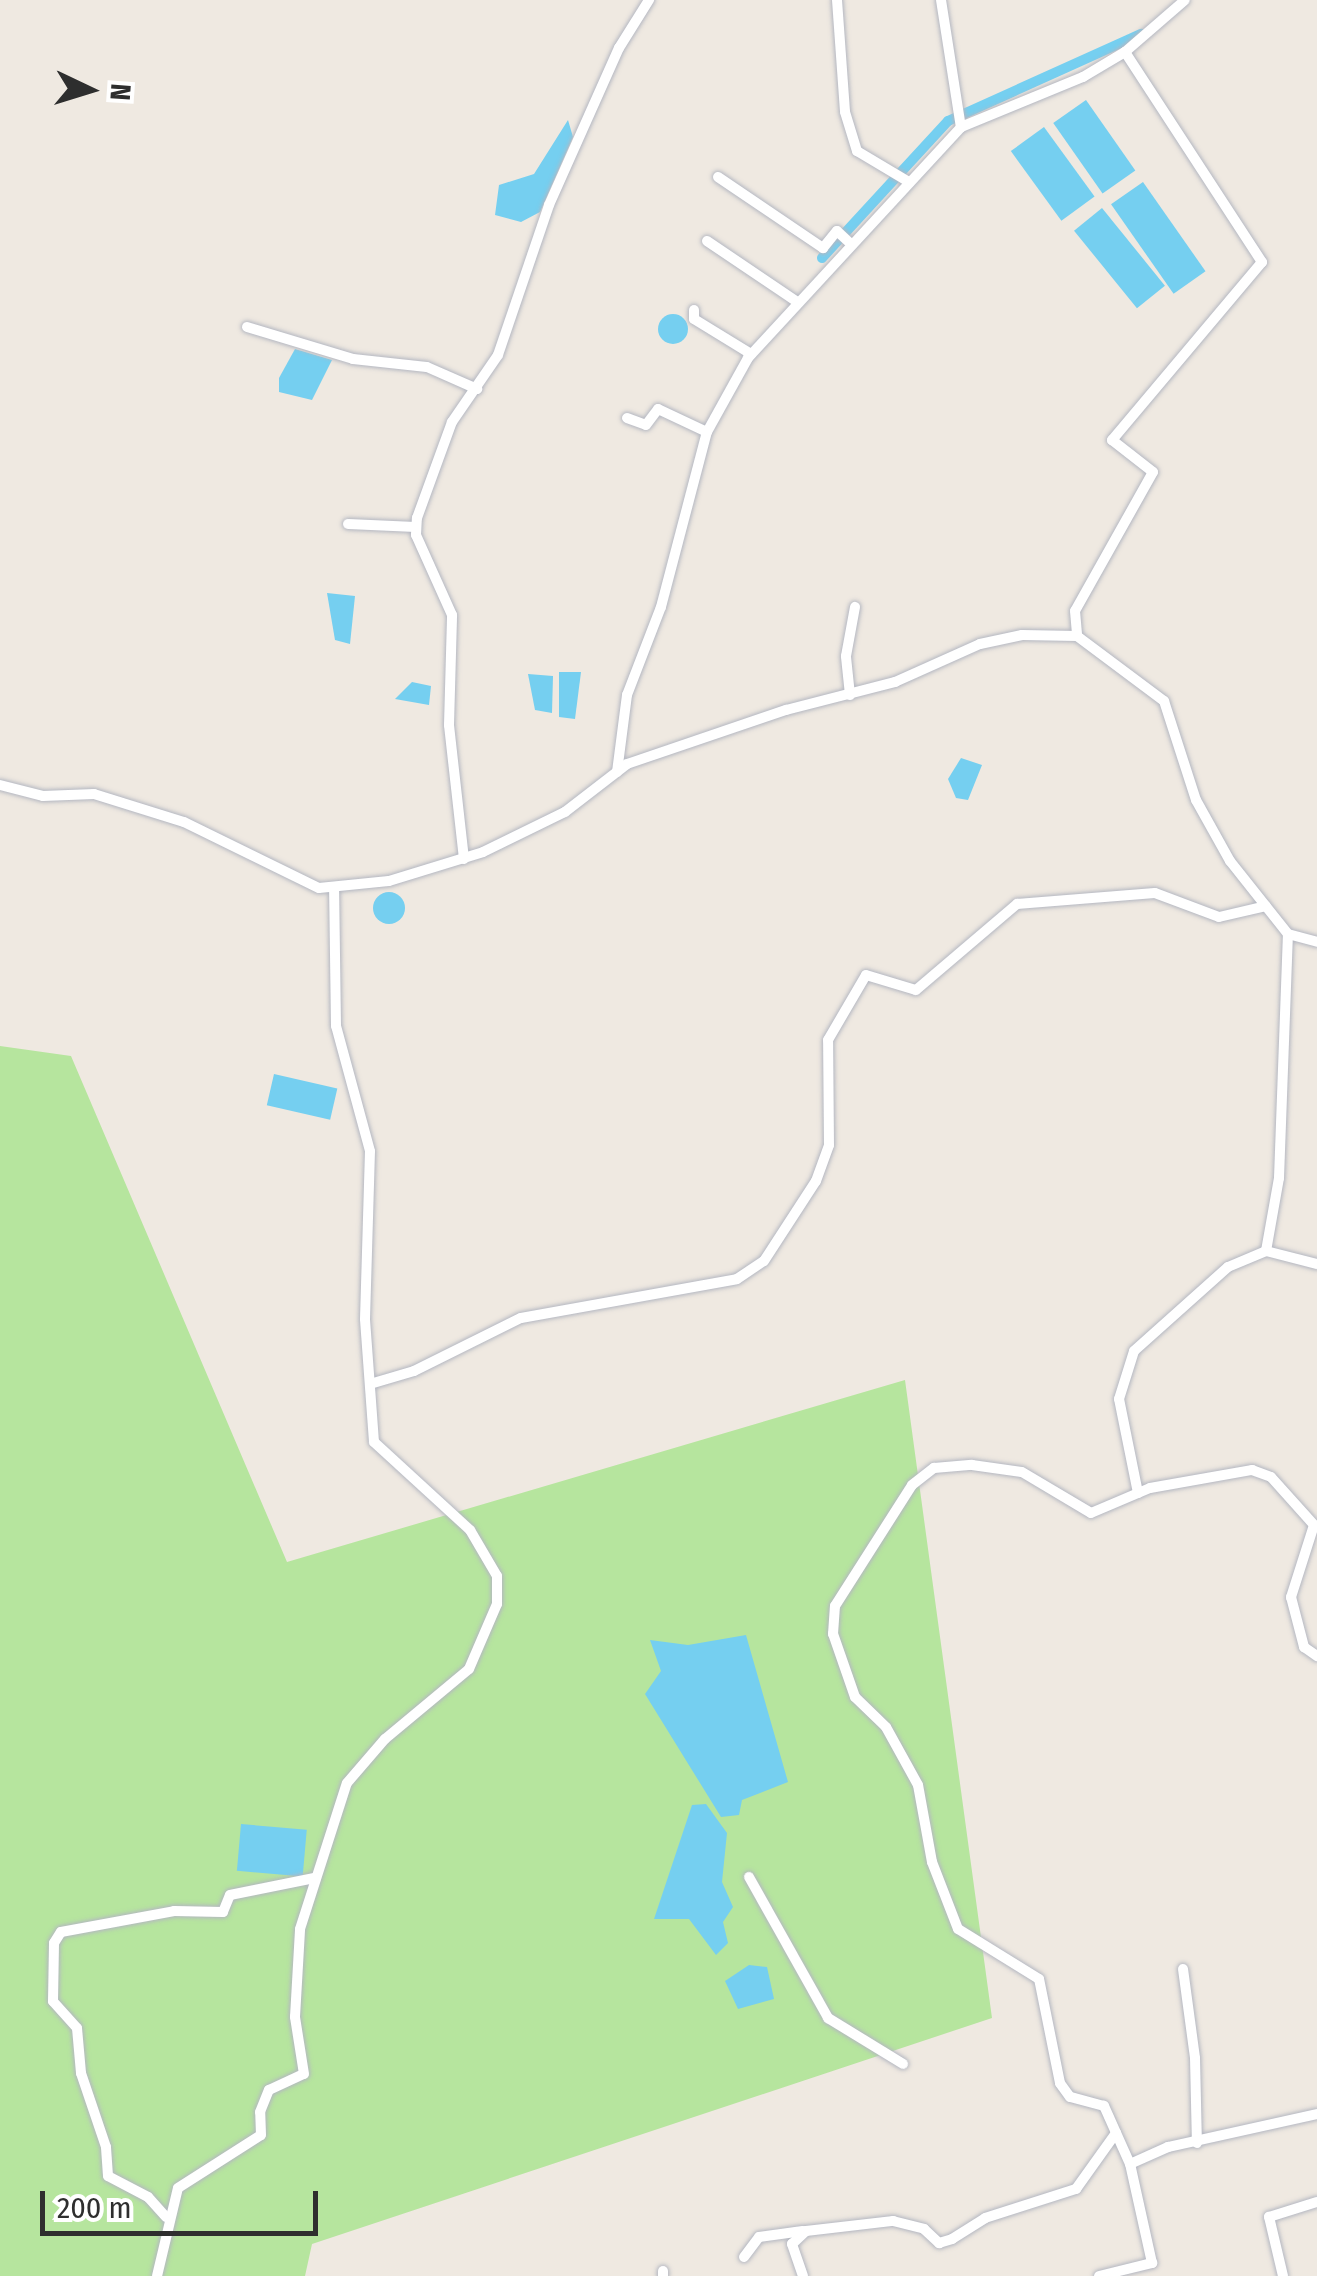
<!DOCTYPE html>
<html>
<head>
<meta charset="utf-8">
<style>
	body { margin:0 }
	#map { position:relative; width:1317px; height:2276px; overflow:hidden; background:#efe9e1; font-family:"Fira Sans Condensed",sans-serif }
	div>[style] { position:absolute }
	[style*='--x'] { left:calc(var(--x)*1px); top:calc(var(--y)*1px); width:calc(var(--w)*1px); rotate:calc(var(--a)*1deg) }
	.green>* { inset:0; background:#b6e59e }
	.water>* { inset:0; background:#75cff0; transform-origin:0 0 }
	.round { border-radius:50% }
	.canal>* { height:10px; margin:-5px; padding:0 5px; transform-origin:5px; border-radius:5px; background:#75cff0 }
	.roads { filter:drop-shadow(0 0 2px #b4b7c1) drop-shadow(0 0 2px #b4b7c1) }
	.minor>* { height:10px; margin:-5px; padding:0 5px; transform-origin:5px; border-radius:5px; background:#fff }
	span { translate:-50% -50%; white-space:nowrap; text-align:center; line-height:1.15; -webkit-text-stroke:8px #fff; paint-order:stroke }
	.north { position:absolute; left:40px; top:40px; width:100px; height:100px; -webkit-text-stroke:8px #fff; paint-order:stroke; rotate:94deg; font-size:28px; font-weight:700; line-height:40px; text-align:center; color:#2e2e2e }
	.north::after { content:''; display:block; margin:auto; width:35px; height:45px; background:#2e2e2e; clip-path:polygon(50% 0,100% 100%,50% 72%,0 100%) }
	.scale { position:absolute; left:40px; top:2191px; width:278px; height:45px; box-sizing:border-box; border:5px solid #2e2e2e; border-top:0; padding-left:12px; font-size:30px; line-height:35px; white-space:nowrap; color:#2e2e2e; -webkit-text-stroke:8px #fff; paint-order:stroke }
</style>
</head>
<body>
<div id="map">
	<div class="green">
		<div style="clip-path:polygon(0 1046px,71px 1056px,287px 1562px,905px 1380px,992px 2018px,312px 2244px,305px 2276px,0 2276px)"></div>
	</div>
	<div class="water">
		<div style="left:1086px;top:100px;width:86px;height:40px;rotate:55deg"></div>
		<div style="clip-path:polygon(568px 120px,573px 137px,540px 212px,521px 222px,495px 215px,499px 185px,534px 174px)"></div>
		<div style="left:1044px;top:127px;width:86px;height:41px;rotate:54deg"></div>
		<div style="left:1143px;top:182px;width:109px;height:39px;rotate:55deg"></div>
		<div style="left:1102px;top:208px;width:100px;height:36px;rotate:51deg"></div>
		<div class="round" style="left:658px;top:314px;width:30px;height:30px"></div>
		<div style="clip-path:polygon(295px 349px,332px 360px,312px 400px,279px 392px,279px 378px)"></div>
		<div style="clip-path:polygon(327px 593px,355px 596px,350px 644px,335px 640px)"></div>
		<div style="clip-path:polygon(559px 672px,581px 672px,575px 719px,559px 717px)"></div>
		<div style="clip-path:polygon(528px 674px,553px 676px,552px 713px,535px 710px)"></div>
		<div style="clip-path:polygon(412px 682px,431px 686px,429px 705px,395px 699px)"></div>
		<div style="clip-path:polygon(961px 758px,982px 765px,968px 800px,956px 798px,948px 779px)"></div>
		<div class="round" style="left:373px;top:892px;width:32px;height:32px"></div>
		<div style="left:274px;top:1074px;width:65px;height:32px;rotate:13deg"></div>
		<div style="clip-path:polygon(746px 1635px,788px 1782px,742px 1800px,739px 1815px,721px 1817px,645px 1694px,661px 1671px,650px 1640px,688px 1645px)"></div>
		<div style="clip-path:polygon(706px 1804px,727px 1833px,722px 1882px,733px 1907px,723px 1922px,728px 1943px,716px 1955px,689px 1919px,654px 1919px,692px 1805px)"></div>
		<div style="left:241px;top:1824px;width:66px;height:47px;rotate:5deg"></div>
		<div style="clip-path:polygon(749px 1965px,767px 1967px,774px 1999px,738px 2009px,725px 1981px)"></div>
	</div>
	<div class="canal">
		<div style="--x:822;--y:258;--w:186;--a:-47.4"></div>
		<div style="--x:948;--y:121;--w:212;--a:-24.3"></div>
	</div>
	<div class="roads">
		<div class="minor">
			<div style="--x:837;--y:0;--w:112;--a:85.9"></div>
			<div style="--x:845;--y:112;--w:41;--a:72.9"></div>
			<div style="--x:857;--y:151;--w:61;--a:30.8"></div>
			<div style="--x:941;--y:0;--w:129;--a:81.1"></div>
			<div style="--x:1125;--y:52;--w:79;--a:-40.9"></div>
			<div style="--x:718;--y:177;--w:127;--a:34.1"></div>
			<div style="--x:823;--y:248;--w:22;--a:-51"></div>
			<div style="--x:837;--y:231;--w:16;--a:43"></div>
			<div style="--x:707;--y:241;--w:107;--a:34"></div>
			<div style="--x:694;--y:310;--w:9;--a:90"></div>
			<div style="--x:694;--y:319;--w:67;--a:31.6"></div>
			<div style="--x:247;--y:327;--w:111;--a:16.8"></div>
			<div style="--x:353;--y:359;--w:74;--a:6.2"></div>
			<div style="--x:427;--y:367;--w:55;--a:23.7"></div>
			<div style="--x:627;--y:418;--w:20;--a:20"></div>
			<div style="--x:646;--y:425;--w:20;--a:-53"></div>
			<div style="--x:658;--y:409;--w:54;--a:25.1"></div>
			<div style="--x:348;--y:524;--w:68;--a:2.5"></div>
			<div style="--x:850;--y:695;--w:39;--a:-96"></div>
			<div style="--x:846;--y:656;--w:50;--a:-79.6"></div>
			<div style="--x:617;--y:772;--w:78;--a:-82.6"></div>
			<div style="--x:627;--y:695;--w:94;--a:-68.9"></div>
			<div style="--x:661;--y:607;--w:181;--a:-75.3"></div>
			<div style="--x:707;--y:432;--w:85;--a:-61"></div>
			<div style="--x:748;--y:358;--w:314;--a:-47.3"></div>
			<div style="--x:961;--y:127;--w:132;--a:-22.3"></div>
			<div style="--x:1083;--y:77;--w:49;--a:-30.8"></div>
			<div style="--x:1125;--y:52;--w:251;--a:56.9"></div>
			<div style="--x:1262;--y:262;--w:233;--a:130.1"></div>
			<div style="--x:1112;--y:440;--w:52;--a:38"></div>
			<div style="--x:1153;--y:472;--w:159;--a:119.3"></div>
			<div style="--x:1075;--y:611;--w:25;--a:85"></div>
			<div style="--x:0;--y:785;--w:44;--a:14.3"></div>
			<div style="--x:43;--y:796;--w:51;--a:-2.2"></div>
			<div style="--x:94;--y:794;--w:94;--a:17.3"></div>
			<div style="--x:184;--y:822;--w:150;--a:26.1"></div>
			<div style="--x:319;--y:888;--w:70;--a:-5.7"></div>
			<div style="--x:389;--y:881;--w:98;--a:-17.1"></div>
			<div style="--x:483;--y:852;--w:91;--a:-26"></div>
			<div style="--x:565;--y:812;--w:78;--a:-37.7"></div>
			<div style="--x:627;--y:764;--w:168;--a:-18.8"></div>
			<div style="--x:786;--y:710;--w:113;--a:-14.4"></div>
			<div style="--x:895;--y:682;--w:93;--a:-24.1"></div>
			<div style="--x:980;--y:644;--w:43;--a:-12.1"></div>
			<div style="--x:1022;--y:635;--w:55;--a:1"></div>
			<div style="--x:1077;--y:636;--w:109;--a:36.8"></div>
			<div style="--x:1164;--y:701;--w:104;--a:72.1"></div>
			<div style="--x:1196;--y:800;--w:70;--a:60.9"></div>
			<div style="--x:1230;--y:861;--w:93;--a:51.5"></div>
			<div style="--x:1288;--y:934;--w:30;--a:15"></div>
			<div style="--x:464;--y:859;--w:135;--a:-96.4"></div>
			<div style="--x:449;--y:725;--w:110;--a:-88.4"></div>
			<div style="--x:452;--y:615;--w:88;--a:-114.2"></div>
			<div style="--x:416;--y:535;--w:17;--a:-87"></div>
			<div style="--x:417;--y:518;--w:102;--a:-70"></div>
			<div style="--x:452;--y:422;--w:81;--a:-55.5"></div>
			<div style="--x:498;--y:355;--w:158;--a:-71.2"></div>
			<div style="--x:549;--y:205;--w:172;--a:-66"></div>
			<div style="--x:619;--y:48;--w:57;--a:-58"></div>
			<div style="--x:1266;--y:1251;--w:53;--a:14.3"></div>
			<div style="--x:370;--y:1384;--w:46;--a:-16.5"></div>
			<div style="--x:414;--y:1371;--w:119;--a:-26.4"></div>
			<div style="--x:521;--y:1318;--w:219;--a:-10.2"></div>
			<div style="--x:737;--y:1279;--w:32;--a:-34"></div>
			<div style="--x:764;--y:1261;--w:95;--a:-57"></div>
			<div style="--x:816;--y:1181;--w:38;--a:-70"></div>
			<div style="--x:829;--y:1145;--w:105;--a:-90.5"></div>
			<div style="--x:828;--y:1040;--w:75;--a:-59.7"></div>
			<div style="--x:866;--y:975;--w:52;--a:16.7"></div>
			<div style="--x:916;--y:990;--w:133;--a:-40.4"></div>
			<div style="--x:1017;--y:904;--w:138;--a:-4.6"></div>
			<div style="--x:1155;--y:893;--w:68;--a:20.6"></div>
			<div style="--x:1219;--y:917;--w:48;--a:-13.2"></div>
			<div style="--x:1138;--y:1493;--w:96;--a:-101.4"></div>
			<div style="--x:1119;--y:1399;--w:50;--a:-72.6"></div>
			<div style="--x:1134;--y:1351;--w:126;--a:-41.8"></div>
			<div style="--x:1228;--y:1267;--w:41;--a:-22.8"></div>
			<div style="--x:1266;--y:1251;--w:74;--a:-79.9"></div>
			<div style="--x:1279;--y:1178;--w:244;--a:-87.9"></div>
			<div style="--x:749;--y:1877;--w:162;--a:60.7"></div>
			<div style="--x:828;--y:2018;--w:88;--a:31.5"></div>
			<div style="--x:1183;--y:1969;--w:90;--a:82.3"></div>
			<div style="--x:1195;--y:2058;--w:85;--a:88.7"></div>
			<div style="--x:1130;--y:2164;--w:64;--a:-114.1"></div>
			<div style="--x:1104;--y:2106;--w:35;--a:-165"></div>
			<div style="--x:1070;--y:2097;--w:17;--a:-126"></div>
			<div style="--x:1060;--y:2083;--w:106;--a:-101.4"></div>
			<div style="--x:1039;--y:1979;--w:95;--a:-148.3"></div>
			<div style="--x:958;--y:1929;--w:72;--a:-111.2"></div>
			<div style="--x:932;--y:1862;--w:78;--a:-100.3"></div>
			<div style="--x:918;--y:1785;--w:66;--a:-118.9"></div>
			<div style="--x:886;--y:1727;--w:43;--a:-135.9"></div>
			<div style="--x:855;--y:1697;--w:67;--a:-109.2"></div>
			<div style="--x:833;--y:1634;--w:28;--a:-86"></div>
			<div style="--x:835;--y:1606;--w:143;--a:-57.5"></div>
			<div style="--x:912;--y:1485;--w:28;--a:-38"></div>
			<div style="--x:934;--y:1468;--w:38;--a:-5"></div>
			<div style="--x:972;--y:1465;--w:50;--a:8"></div>
			<div style="--x:1022;--y:1472;--w:80;--a:30.7"></div>
			<div style="--x:1091;--y:1513;--w:64;--a:-23"></div>
			<div style="--x:1150;--y:1488;--w:104;--a:-10"></div>
			<div style="--x:1252;--y:1470;--w:20;--a:20"></div>
			<div style="--x:1271;--y:1477;--w:64;--a:48.1"></div>
			<div style="--x:1314;--y:1525;--w:76;--a:107.7"></div>
			<div style="--x:1291;--y:1597;--w:52;--a:75.4"></div>
			<div style="--x:1304;--y:1647;--w:16;--a:35"></div>
			<div style="--x:166;--y:2217;--w:27;--a:-132"></div>
			<div style="--x:148;--y:2197;--w:45;--a:-152.3"></div>
			<div style="--x:108;--y:2176;--w:29;--a:-94"></div>
			<div style="--x:106;--y:2147;--w:78;--a:-108.7"></div>
			<div style="--x:81;--y:2073;--w:45;--a:-95.1"></div>
			<div style="--x:77;--y:2028;--w:36;--a:-132"></div>
			<div style="--x:53;--y:2001;--w:58;--a:-89"></div>
			<div style="--x:54;--y:1943;--w:13;--a:-58"></div>
			<div style="--x:61;--y:1932;--w:115;--a:-10.5"></div>
			<div style="--x:174;--y:1911;--w:49;--a:1.2"></div>
			<div style="--x:223;--y:1912;--w:18;--a:-68"></div>
			<div style="--x:230;--y:1895;--w:86;--a:-11.4"></div>
			<div style="--x:744;--y:2257;--w:25;--a:-53"></div>
			<div style="--x:759;--y:2237;--w:44;--a:-7.8"></div>
			<div style="--x:663;--y:2271;--w:5;--a:90"></div>
			<div style="--x:157;--y:2276;--w:90;--a:-76.6"></div>
			<div style="--x:178;--y:2188;--w:98;--a:-32.6"></div>
			<div style="--x:261;--y:2135;--w:23;--a:-92"></div>
			<div style="--x:260;--y:2112;--w:24;--a:-68"></div>
			<div style="--x:269;--y:2090;--w:38;--a:-25"></div>
			<div style="--x:304;--y:2074;--w:58;--a:-99"></div>
			<div style="--x:295;--y:2017;--w:88;--a:-86.7"></div>
			<div style="--x:300;--y:1929;--w:153;--a:-72.2"></div>
			<div style="--x:347;--y:1783;--w:58;--a:-49.2"></div>
			<div style="--x:385;--y:1739;--w:109;--a:-39.8"></div>
			<div style="--x:469;--y:1669;--w:71;--a:-66.7"></div>
			<div style="--x:497;--y:1604;--w:28;--a:-90"></div>
			<div style="--x:497;--y:1576;--w:53;--a:-120.4"></div>
			<div style="--x:470;--y:1530;--w:130;--a:-137.5"></div>
			<div style="--x:374;--y:1442;--w:123;--a:-94.2"></div>
			<div style="--x:365;--y:1319;--w:168;--a:-88.3"></div>
			<div style="--x:370;--y:1151;--w:130;--a:-105.2"></div>
			<div style="--x:336;--y:1026;--w:137;--a:-90.8"></div>
			<div style="--x:803;--y:2276;--w:34;--a:-109"></div>
			<div style="--x:792;--y:2244;--w:19;--a:-43"></div>
			<div style="--x:806;--y:2231;--w:88;--a:-6.6"></div>
			<div style="--x:893;--y:2221;--w:32;--a:14"></div>
			<div style="--x:924;--y:2229;--w:21;--a:43"></div>
			<div style="--x:939;--y:2243;--w:14;--a:-17"></div>
			<div style="--x:952;--y:2239;--w:39;--a:-32"></div>
			<div style="--x:985;--y:2218;--w:96;--a:-17.7"></div>
			<div style="--x:1076;--y:2189;--w:69;--a:-54.5"></div>
			<div style="--x:1099;--y:2276;--w:55;--a:-13.8"></div>
			<div style="--x:1152;--y:2263;--w:101;--a:-102.5"></div>
			<div style="--x:1130;--y:2164;--w:42;--a:-24.1"></div>
			<div style="--x:1168;--y:2147;--w:153;--a:-12.5"></div>
			<div style="--x:1283;--y:2276;--w:61;--a:-103.3"></div>
			<div style="--x:1269;--y:2217;--w:50;--a:-17.4"></div>
		</div>
	</div>
	<div class="north">N</div>
	<div class="scale">200 m</div>
</div>
</body>
</html>
